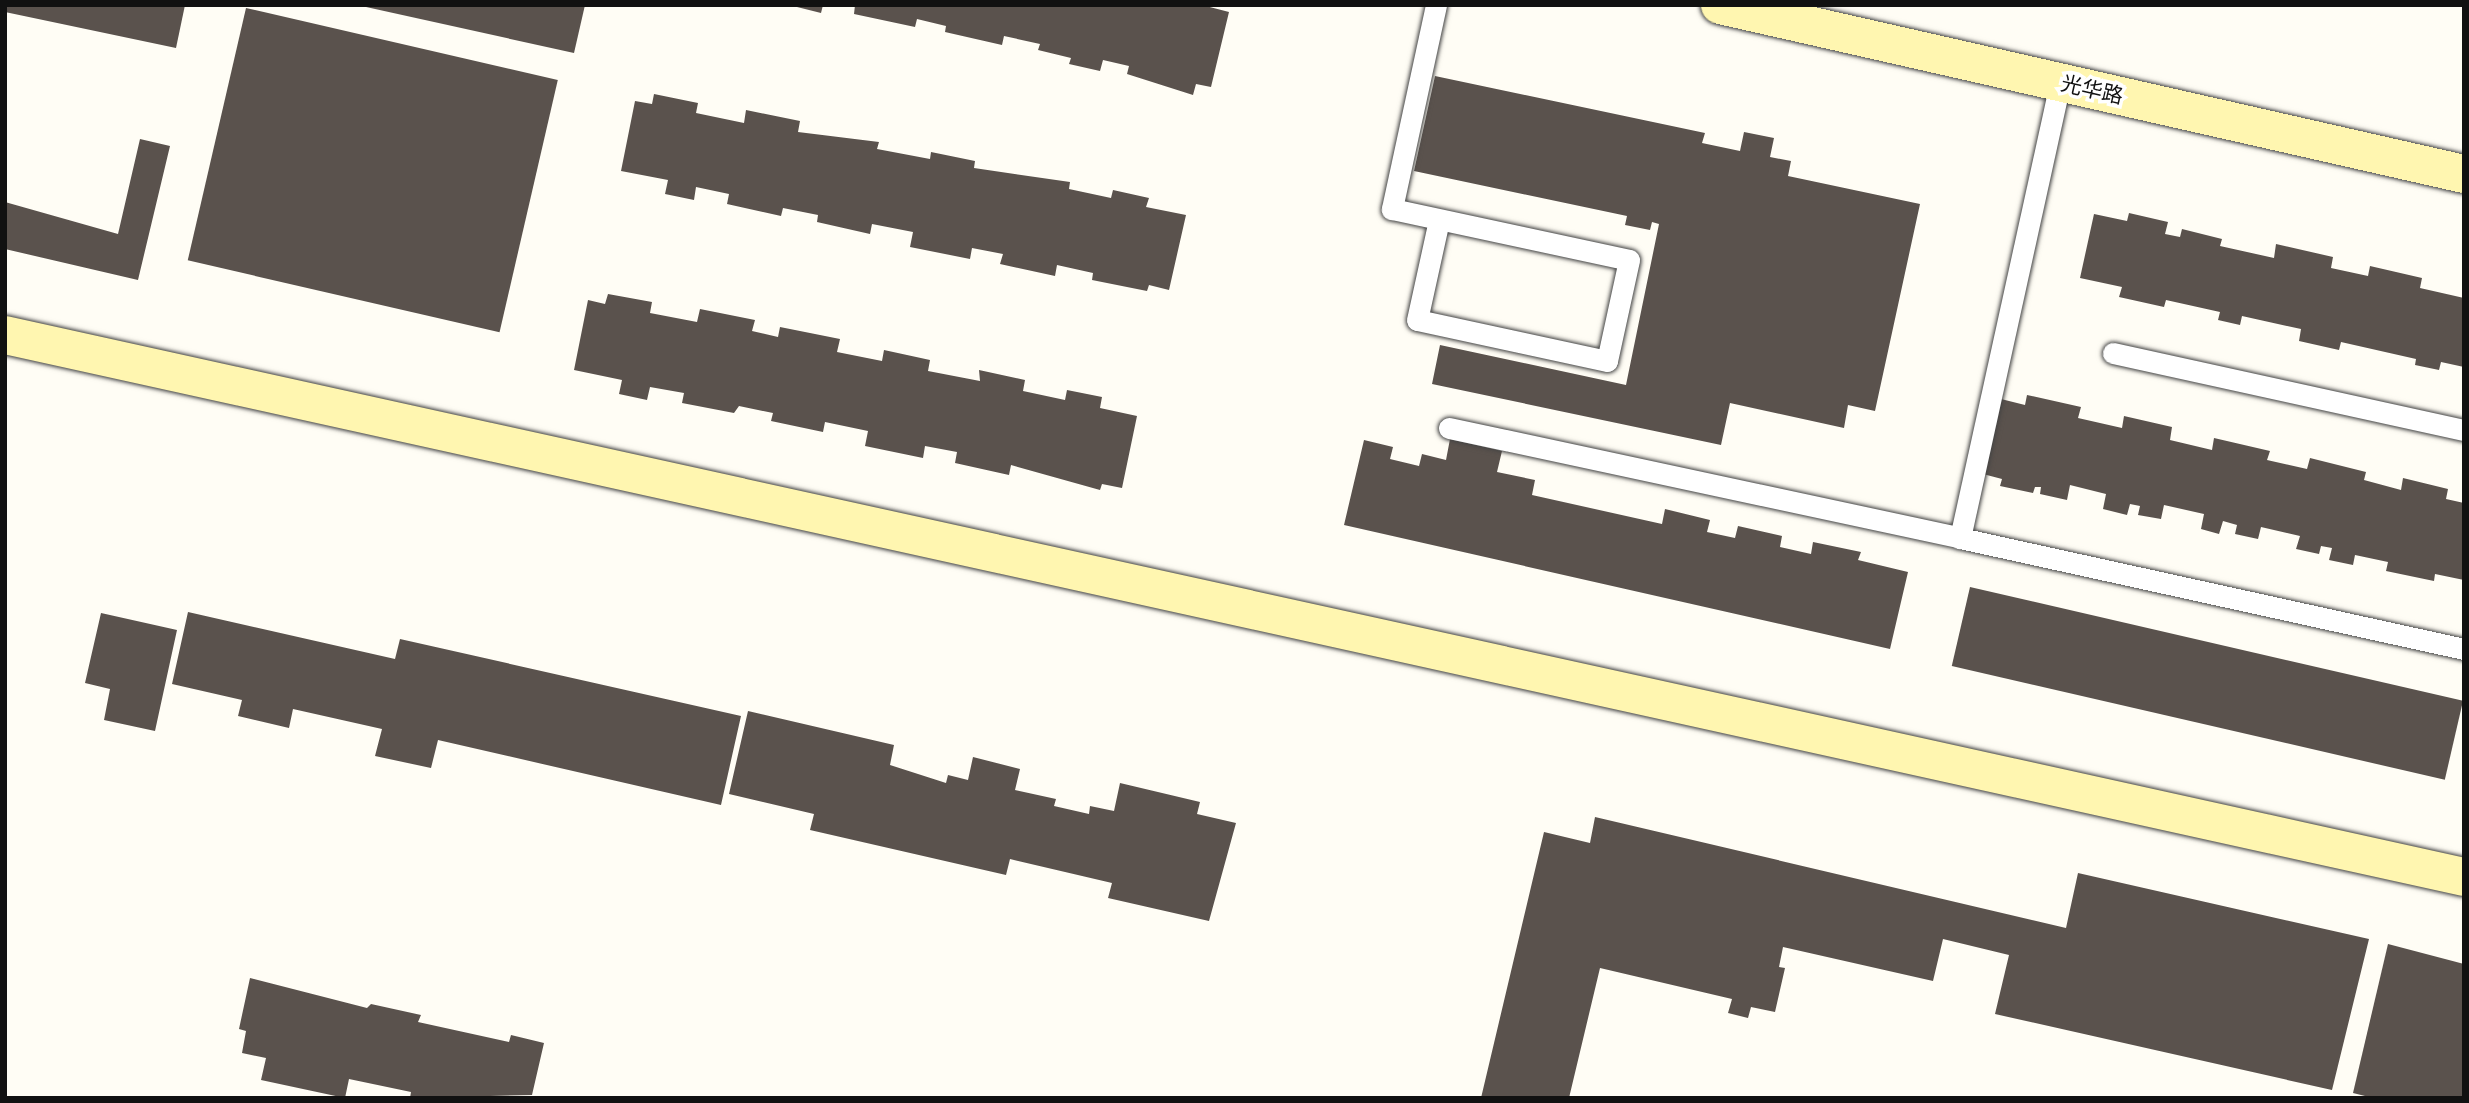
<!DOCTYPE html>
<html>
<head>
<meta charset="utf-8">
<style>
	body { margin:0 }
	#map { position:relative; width:2469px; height:1103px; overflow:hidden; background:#fffdf5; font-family:"Roboto Serif","Noto Sans SC",serif }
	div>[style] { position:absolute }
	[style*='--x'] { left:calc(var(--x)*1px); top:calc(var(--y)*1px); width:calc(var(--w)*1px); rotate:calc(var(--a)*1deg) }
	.building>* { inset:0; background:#5a524d; transform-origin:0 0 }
	.roads { filter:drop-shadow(0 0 2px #444) drop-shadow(0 0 2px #444) }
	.lane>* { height:21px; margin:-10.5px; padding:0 10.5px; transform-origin:10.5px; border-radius:10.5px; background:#fff }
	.secondary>* { height:38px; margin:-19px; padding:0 19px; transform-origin:19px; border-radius:19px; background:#fff6b0 }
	span { translate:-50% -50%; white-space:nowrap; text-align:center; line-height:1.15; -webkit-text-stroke:7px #fff; paint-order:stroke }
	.street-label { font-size:21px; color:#111 }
	.frame { position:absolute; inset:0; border:7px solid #111; pointer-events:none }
</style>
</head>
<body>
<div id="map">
	<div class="building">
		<div style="clip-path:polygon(5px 5px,185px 5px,176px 48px,5px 12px)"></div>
		<div style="clip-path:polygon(357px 5px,585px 5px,574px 53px)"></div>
		<div style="clip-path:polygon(789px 5px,823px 5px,821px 13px)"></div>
		<div style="clip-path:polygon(855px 5px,1202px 5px,1229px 12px,1211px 87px,1196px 84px,1193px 95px,1127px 74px,1129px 66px,1103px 60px,1100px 71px,1069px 64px,1071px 58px,1038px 50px,1040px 44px,1004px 36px,1002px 45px,945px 32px,946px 26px,917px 19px,915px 27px,854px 14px)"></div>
		<div style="left:246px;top:8px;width:320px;height:259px;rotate:13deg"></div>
		<div style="clip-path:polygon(1435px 76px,1705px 133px,1702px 143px,1740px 151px,1744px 132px,1774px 138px,1770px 157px,1791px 161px,1788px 176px,1920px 204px,1875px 411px,1848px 405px,1844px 428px,1730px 403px,1721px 445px,1432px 384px,1440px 345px,1626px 385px,1659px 224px,1652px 222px,1650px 230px,1625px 225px,1627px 216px,1414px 171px)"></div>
		<div style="clip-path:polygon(654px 94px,698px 103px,696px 113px,744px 123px,746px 110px,800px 121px,798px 132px,879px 142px,877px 149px,930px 159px,931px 152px,975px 161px,974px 168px,1070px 182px,1069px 189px,1111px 198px,1113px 190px,1149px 198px,1146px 207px,1186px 215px,1169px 290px,1149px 285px,1147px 291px,1092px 280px,1093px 273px,1057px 265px,1055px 276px,1000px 264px,1003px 254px,972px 248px,970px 259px,910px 247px,913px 232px,872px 224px,870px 234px,817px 222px,818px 215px,783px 208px,781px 216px,727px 204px,729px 194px,696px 187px,694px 200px,665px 194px,668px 180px,621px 171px,635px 101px,652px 104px)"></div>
		<div style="clip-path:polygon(140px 139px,170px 146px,138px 280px,5px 249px,5px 202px,118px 234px)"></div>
		<div style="clip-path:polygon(2129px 213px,2168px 222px,2165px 234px,2180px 237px,2182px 229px,2222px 239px,2220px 246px,2274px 258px,2276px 244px,2333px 257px,2331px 268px,2368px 276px,2370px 266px,2422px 278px,2420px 288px,2464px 298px,2464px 367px,2441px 362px,2439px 370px,2415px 365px,2416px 359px,2341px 342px,2339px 350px,2299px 341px,2301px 329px,2242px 316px,2240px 325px,2218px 320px,2220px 312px,2166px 300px,2164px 307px,2119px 297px,2122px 287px,2080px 278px,2094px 214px,2127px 221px)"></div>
		<div style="clip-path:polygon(608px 294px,652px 302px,650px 313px,697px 322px,700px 309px,755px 320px,752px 331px,778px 337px,780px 327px,840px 339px,837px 352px,882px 361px,884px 350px,930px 360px,928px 371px,980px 381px,979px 370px,1025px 380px,1023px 391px,1065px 400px,1067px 390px,1102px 397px,1100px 408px,1137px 416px,1122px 488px,1102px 484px,1100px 490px,1011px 465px,1009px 475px,955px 463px,957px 452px,925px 446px,923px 458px,865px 446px,868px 431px,825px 422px,823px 432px,771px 421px,773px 413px,739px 406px,734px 413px,682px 403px,684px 393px,650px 387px,647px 400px,619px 394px,622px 380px,574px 370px,588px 300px,605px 304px)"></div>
		<div style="clip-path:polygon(2027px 395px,2081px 407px,2078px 418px,2122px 428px,2124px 416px,2172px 427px,2170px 440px,2212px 450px,2214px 438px,2270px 451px,2267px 460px,2307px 469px,2310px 458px,2366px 472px,2364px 480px,2401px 490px,2403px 478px,2448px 489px,2446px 499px,2464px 503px,2464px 580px,2435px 574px,2434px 581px,2386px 571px,2388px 562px,2355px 555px,2353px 565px,2329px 560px,2332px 548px,2321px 546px,2319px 554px,2296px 549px,2300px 536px,2261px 527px,2258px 539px,2235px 534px,2237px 525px,2223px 521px,2219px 534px,2201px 529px,2204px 514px,2164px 505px,2161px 519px,2138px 515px,2140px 506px,2130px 504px,2127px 515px,2103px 509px,2106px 494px,2070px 485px,2067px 500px,2040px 494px,2041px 487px,2035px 487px,2033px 493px,2000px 486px,2002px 479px,1983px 474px,2001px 399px,2025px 405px)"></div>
		<div style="clip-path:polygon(1450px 439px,1502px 451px,1497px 472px,1535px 480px,1532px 495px,1662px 524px,1665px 509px,1710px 520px,1707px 532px,1735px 538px,1738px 526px,1782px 536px,1780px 547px,1811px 554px,1813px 542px,1861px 552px,1858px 560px,1908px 572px,1890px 649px,1344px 525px,1364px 440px,1393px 447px,1390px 459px,1419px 466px,1422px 454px,1446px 460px)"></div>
		<div style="left:1970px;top:587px;width:506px;height:81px;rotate:13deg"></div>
		<div style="clip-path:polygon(188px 612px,395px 659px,400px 639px,741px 716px,721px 805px,438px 740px,431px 768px,375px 756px,382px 729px,293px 709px,289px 728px,238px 716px,242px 700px,172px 684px)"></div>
		<div style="clip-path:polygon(101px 613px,177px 630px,155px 731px,104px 720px,110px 689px,85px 683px)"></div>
		<div style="clip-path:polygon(748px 711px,894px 745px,890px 765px,946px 783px,948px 775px,968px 780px,973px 757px,1020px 769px,1015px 790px,1056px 799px,1054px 806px,1089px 814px,1090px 806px,1114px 811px,1120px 783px,1200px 802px,1197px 814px,1236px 823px,1209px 921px,1108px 898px,1112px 883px,1010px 859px,1006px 875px,810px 830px,814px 814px,729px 794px)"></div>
		<div style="clip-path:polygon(1595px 817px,2066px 928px,2078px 873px,2369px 939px,2332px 1090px,1995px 1014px,2009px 955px,1943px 939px,1933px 981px,1783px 947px,1779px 967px,1785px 968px,1775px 1012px,1751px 1007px,1748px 1018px,1728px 1013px,1732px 999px,1600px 968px,1569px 1098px,1481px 1098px,1544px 832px,1590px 843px)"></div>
		<div style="clip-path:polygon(2388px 944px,2464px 964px,2464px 1098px,2373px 1098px,2353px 1093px)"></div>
		<div style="clip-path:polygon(250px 978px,367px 1008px,371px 1004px,421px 1015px,418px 1022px,509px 1042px,511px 1035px,544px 1043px,532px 1095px,410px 1098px,411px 1092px,349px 1079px,345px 1098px,261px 1080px,266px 1058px,242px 1053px,246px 1031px,239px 1029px)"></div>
	</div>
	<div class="roads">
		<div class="lane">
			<div style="--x:1436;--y:5;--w:209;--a:102.2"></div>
			<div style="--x:1392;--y:209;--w:242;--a:12.1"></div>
			<div style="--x:1629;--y:260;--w:103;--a:102.3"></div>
			<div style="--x:1607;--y:361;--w:194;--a:-167.8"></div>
			<div style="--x:1417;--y:320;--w:102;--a:-77.6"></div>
			<div style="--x:2060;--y:83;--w:466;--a:102.4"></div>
			<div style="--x:1960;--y:538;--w:516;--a:12.42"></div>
			<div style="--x:2113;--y:353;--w:359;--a:12.4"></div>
			<div style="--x:1449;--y:428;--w:525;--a:12.1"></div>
		</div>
		<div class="secondary">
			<div style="--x:1720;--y:5;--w:763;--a:12.8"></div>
			<div style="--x:5;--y:335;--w:2518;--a:12.43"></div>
		</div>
	</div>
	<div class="street-label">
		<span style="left:2092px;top:90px;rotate:13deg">光华路</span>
	</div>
	<div class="frame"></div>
</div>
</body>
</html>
